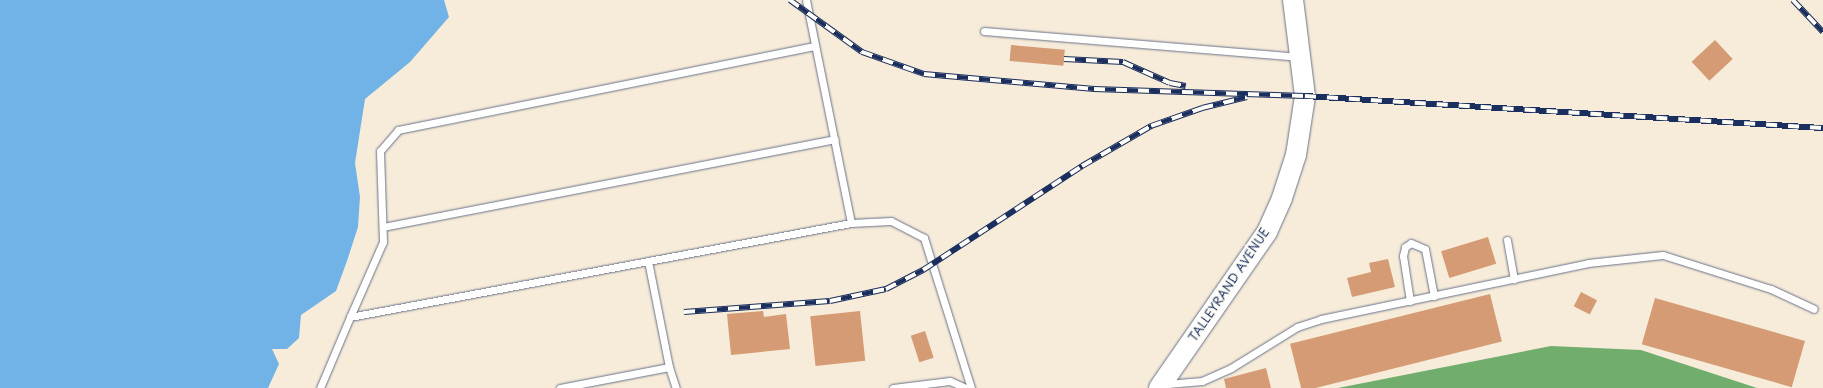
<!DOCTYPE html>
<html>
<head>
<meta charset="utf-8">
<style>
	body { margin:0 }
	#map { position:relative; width:1823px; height:388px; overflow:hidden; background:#f7ecd9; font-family:"Playpen Sans",sans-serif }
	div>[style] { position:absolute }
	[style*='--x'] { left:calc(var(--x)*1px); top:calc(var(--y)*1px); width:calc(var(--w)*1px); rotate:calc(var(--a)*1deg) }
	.forest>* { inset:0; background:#71ae6e }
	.water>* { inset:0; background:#71b3e6 }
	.building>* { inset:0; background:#d49b75; transform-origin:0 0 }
	.roads { filter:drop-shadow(0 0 1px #687189) drop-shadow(0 0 1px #687189) }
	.lane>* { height:7px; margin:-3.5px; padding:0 3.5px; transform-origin:3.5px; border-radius:3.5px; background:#fff }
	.secondary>* { height:20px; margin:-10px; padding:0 10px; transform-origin:10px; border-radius:10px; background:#fff }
	.rail>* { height:5.5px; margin-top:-2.75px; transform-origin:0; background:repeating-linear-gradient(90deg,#fdfcf7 0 11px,#1b2f5e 0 22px); box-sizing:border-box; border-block:1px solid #1b2f5e }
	span { translate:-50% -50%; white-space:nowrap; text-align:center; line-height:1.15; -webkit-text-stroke:4px #fdfcf7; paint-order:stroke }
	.street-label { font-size:12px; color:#1b2f5e }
</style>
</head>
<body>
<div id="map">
	<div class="forest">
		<div style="clip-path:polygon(1551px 346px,1641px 350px,1757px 388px,1338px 388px)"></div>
	</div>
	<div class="water">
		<div style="clip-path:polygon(0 0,444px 0,449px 17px,410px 62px,365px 99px,355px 163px,360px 197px,358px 227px,347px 261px,336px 291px,301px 315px,299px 338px,287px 349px,272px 349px,279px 364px,268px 388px,0 388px)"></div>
	</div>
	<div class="building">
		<div style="left:1715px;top:40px;width:26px;height:32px;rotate:47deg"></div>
		<div style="left:1011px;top:45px;width:54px;height:16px;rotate:5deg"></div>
		<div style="left:1488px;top:237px;width:28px;height:49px;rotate:73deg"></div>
		<div style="clip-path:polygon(1388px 259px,1395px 287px,1352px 297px,1347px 278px,1371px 272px,1369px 263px)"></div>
		<div style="left:1581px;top:292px;width:18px;height:16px;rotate:27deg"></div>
		<div style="left:1490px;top:294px;width:49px;height:206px;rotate:76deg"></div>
		<div style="left:1655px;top:298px;width:156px;height:48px;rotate:16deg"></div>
		<div style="clip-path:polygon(763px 311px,764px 317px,786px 314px,790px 349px,731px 355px,727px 314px)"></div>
		<div style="left:860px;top:311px;width:50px;height:50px;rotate:84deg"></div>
		<div style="left:925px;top:331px;width:28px;height:15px;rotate:72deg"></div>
		<div style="clip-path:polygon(1266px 368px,1271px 388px,1226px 388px,1224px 379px)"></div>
	</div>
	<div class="roads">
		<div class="lane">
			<div style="--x:984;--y:31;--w:314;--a:4.7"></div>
			<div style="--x:851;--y:223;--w:40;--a:-2.9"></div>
			<div style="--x:891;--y:221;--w:37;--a:27"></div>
			<div style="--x:924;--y:238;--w:157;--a:72.6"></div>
			<div style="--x:383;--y:227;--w:460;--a:-11"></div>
			<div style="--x:1507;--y:240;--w:40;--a:80"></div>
			<div style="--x:1410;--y:301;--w:46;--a:-98.8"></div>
			<div style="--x:1403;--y:256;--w:9;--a:-77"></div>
			<div style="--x:1405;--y:247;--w:7;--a:-34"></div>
			<div style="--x:1411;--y:243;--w:15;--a:23"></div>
			<div style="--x:1425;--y:249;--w:48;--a:79.2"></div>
			<div style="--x:350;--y:317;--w:82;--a:-66.3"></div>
			<div style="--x:383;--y:242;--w:91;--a:-91.9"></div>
			<div style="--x:380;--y:151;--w:28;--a:-49"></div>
			<div style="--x:398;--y:130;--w:425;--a:-11.4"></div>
			<div style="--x:669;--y:367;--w:22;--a:72"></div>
			<div style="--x:1167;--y:384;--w:35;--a:-5"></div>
			<div style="--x:1202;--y:381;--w:32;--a:-24"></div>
			<div style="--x:1231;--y:368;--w:78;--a:-31.8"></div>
			<div style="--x:1297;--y:327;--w:25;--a:-18"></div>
			<div style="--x:1321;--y:319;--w:273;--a:-11.8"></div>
			<div style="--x:1588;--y:263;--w:75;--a:-6.1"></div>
			<div style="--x:1663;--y:255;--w:113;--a:17.5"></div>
			<div style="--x:1771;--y:289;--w:47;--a:24.9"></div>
			<div style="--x:320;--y:388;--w:77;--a:-67.1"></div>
			<div style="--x:350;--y:317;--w:510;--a:-10.63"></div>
			<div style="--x:851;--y:223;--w:227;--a:-101.4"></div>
			<div style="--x:560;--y:388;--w:111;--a:-10.9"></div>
			<div style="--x:669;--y:367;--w:108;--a:-101.2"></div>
			<div style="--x:893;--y:388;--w:57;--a:-7"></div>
			<div style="--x:950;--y:381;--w:17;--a:24"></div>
		</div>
		<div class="secondary">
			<div style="--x:1159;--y:388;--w:190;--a:-55.3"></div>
			<div style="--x:1267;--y:232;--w:37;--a:-66"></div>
			<div style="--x:1282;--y:198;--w:45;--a:-72"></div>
			<div style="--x:1296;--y:155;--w:60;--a:-81.3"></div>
			<div style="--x:1305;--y:96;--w:97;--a:-97.1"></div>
		</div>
	</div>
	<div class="rail">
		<div style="--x:790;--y:0;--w:89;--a:35.8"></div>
		<div style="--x:862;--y:52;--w:66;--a:19.5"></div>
		<div style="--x:924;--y:74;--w:171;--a:5"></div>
		<div style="--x:1094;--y:89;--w:211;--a:1.9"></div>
		<div style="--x:1305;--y:96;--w:519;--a:3.54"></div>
		<div style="--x:1793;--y:0;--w:44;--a:46.8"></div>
		<div style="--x:1064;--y:59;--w:59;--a:2.9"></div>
		<div style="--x:1123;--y:62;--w:51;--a:24.1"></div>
		<div style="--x:1170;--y:83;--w:16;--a:11"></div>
		<div style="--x:684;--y:312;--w:146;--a:-4.3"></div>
		<div style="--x:830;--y:301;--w:57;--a:-12.1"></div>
		<div style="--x:886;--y:289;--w:42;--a:-27.2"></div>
		<div style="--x:923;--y:270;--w:190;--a:-33.2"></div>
		<div style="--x:1082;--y:166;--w:80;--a:-30.1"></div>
		<div style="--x:1151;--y:126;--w:54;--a:-19.4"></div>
		<div style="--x:1202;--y:108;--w:46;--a:-13.7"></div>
	</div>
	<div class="street-label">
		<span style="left:1229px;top:285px;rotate:-56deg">TALLEYRAND AVENUE</span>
	</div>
</div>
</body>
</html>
